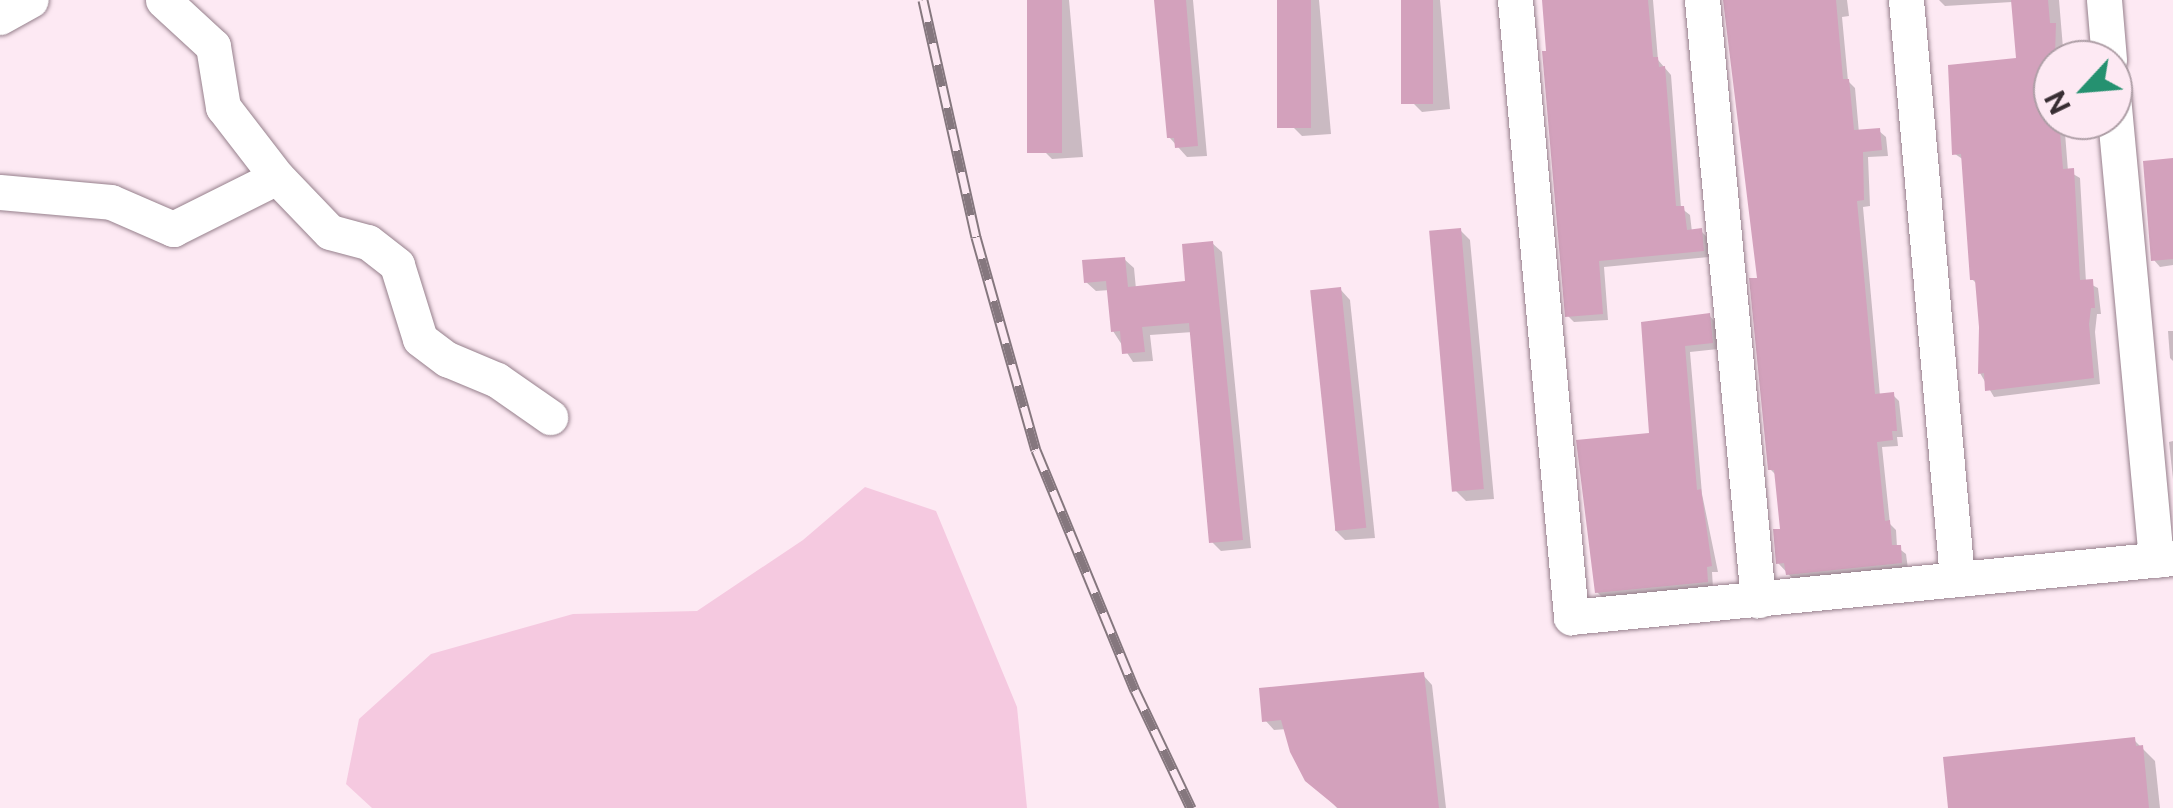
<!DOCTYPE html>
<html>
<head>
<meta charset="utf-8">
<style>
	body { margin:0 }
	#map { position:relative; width:2173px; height:808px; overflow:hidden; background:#fde9f3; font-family:"Public Sans",sans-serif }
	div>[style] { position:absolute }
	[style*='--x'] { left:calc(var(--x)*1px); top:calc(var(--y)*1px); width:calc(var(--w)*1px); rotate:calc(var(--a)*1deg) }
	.green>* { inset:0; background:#f5c9e0 }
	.shadow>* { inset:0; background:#0003 }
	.building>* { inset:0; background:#d3a1bc; transform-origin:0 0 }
	.roads { filter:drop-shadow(0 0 2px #96808c) drop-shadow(0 0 2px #96808c) }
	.minor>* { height:35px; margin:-17.5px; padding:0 17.5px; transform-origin:17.5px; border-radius:17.5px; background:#fff }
	.rail>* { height:11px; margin-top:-5.5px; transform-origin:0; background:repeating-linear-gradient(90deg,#fde9f3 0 22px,#85777e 0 44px); box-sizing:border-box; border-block:2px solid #85777e }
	span { translate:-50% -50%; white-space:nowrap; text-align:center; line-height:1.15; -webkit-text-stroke:8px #fde9f3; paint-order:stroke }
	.north { position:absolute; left:2033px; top:40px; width:100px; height:100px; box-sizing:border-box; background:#fde9f3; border:2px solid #ae9ea6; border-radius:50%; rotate:244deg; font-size:28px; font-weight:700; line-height:40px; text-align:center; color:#372d32 }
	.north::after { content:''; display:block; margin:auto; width:35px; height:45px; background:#259170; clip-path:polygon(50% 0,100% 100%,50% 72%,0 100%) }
</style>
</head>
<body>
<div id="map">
	<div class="green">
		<div style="clip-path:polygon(865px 487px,936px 511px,1017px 707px,1027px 808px,372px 808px,346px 784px,359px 719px,431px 654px,573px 614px,697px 611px,803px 540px)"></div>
	</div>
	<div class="shadow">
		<div style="clip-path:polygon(1028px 0,1069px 0,1083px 157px,1052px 159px,1043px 150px)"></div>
		<div style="clip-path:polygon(1157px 0,1193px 0,1207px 156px,1187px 157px,1169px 137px)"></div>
		<div style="clip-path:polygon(1280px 0,1319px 0,1331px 134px,1302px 136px,1292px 126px)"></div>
		<div style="clip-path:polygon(1404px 0,1440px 0,1450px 109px,1422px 112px,1413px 103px)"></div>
		<div style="clip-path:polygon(1544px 0,1653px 0,1658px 60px,1671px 75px,1681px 208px,1690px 215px,1692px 232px,1701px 231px,1708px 238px,1709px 257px,1604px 267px,1608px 320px,1574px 322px,1568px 316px)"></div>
		<div style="clip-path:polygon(1725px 0,1847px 0,1849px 16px,1842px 17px,1848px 81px,1855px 88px,1859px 133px,1879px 131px,1886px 137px,1888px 156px,1868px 157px,1870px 206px,1863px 207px,1880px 396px,1893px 395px,1899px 401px,1903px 437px,1897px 437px,1898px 446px,1882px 447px,1890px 524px,1896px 530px,1897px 547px,1906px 554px,1908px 569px,1794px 580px,1778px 563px,1783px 531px,1778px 477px,1770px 469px,1760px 280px)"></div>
		<div style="clip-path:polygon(1939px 0,2059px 0,2064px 60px,2053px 60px,2053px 120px,2064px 120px,2068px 171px,2080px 178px,2086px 282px,2098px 288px,2101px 314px,2097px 314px,2095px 332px,2100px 384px,1994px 397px,1980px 373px,1982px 327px,1977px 284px,1972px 279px,1964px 160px,1955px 154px,2019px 61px,2012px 2px,1945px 6px)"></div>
		<div style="clip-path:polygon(2173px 162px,2173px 265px,2160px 267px,2154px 260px)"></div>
		<div style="clip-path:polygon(1460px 230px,1470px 240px,1494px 499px,1466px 501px,1456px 491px)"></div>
		<div style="clip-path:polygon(1212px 243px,1222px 252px,1251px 548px,1221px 551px,1212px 542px,1193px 332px,1150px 335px,1153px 361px,1133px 362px,1113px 331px,1110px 290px,1096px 291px,1086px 282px,1124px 259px,1134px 268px,1136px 289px,1188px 284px)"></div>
		<div style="clip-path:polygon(1340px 289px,1350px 300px,1375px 538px,1345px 540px,1335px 530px)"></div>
		<div style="clip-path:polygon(1709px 315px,1715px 322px,1718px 349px,1690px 352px,1702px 494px,1718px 572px,1712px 572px,1713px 588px,1604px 599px,1597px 592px,1652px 436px,1643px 324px)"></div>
		<div style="clip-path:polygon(2168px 331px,2173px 331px,2173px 361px,2170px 358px)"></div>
		<div style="clip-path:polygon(2173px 441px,2173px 479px,2169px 442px)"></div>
		<div style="clip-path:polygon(1423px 675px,1432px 685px,1446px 808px,1337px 808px,1298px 766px,1287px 729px,1274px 730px,1265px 720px)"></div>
		<div style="clip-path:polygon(2134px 740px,2155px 761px,2160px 808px,1951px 808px)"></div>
	</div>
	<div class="building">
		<div style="left:1027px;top:0;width:35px;height:153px"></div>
		<div style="clip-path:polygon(1154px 0,1186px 0,1198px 146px,1175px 148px,1174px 138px,1167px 138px)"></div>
		<div style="left:1277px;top:0;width:34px;height:128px"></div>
		<div style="left:1401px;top:0;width:32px;height:104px"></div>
		<div style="clip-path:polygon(1542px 0,1648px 0,1653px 57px,1658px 57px,1659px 67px,1665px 66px,1676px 206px,1684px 206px,1687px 230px,1702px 228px,1704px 251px,1599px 261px,1603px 314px,1565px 317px,1542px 51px,1546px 51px)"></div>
		<div style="clip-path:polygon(1723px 0,1836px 0,1843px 79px,1849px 79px,1854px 130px,1880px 128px,1882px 150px,1863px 152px,1864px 200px,1857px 201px,1875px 394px,1894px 392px,1897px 431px,1892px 431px,1893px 440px,1877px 442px,1885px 521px,1890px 520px,1892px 545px,1901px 545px,1902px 563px,1786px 575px,1784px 563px,1776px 564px,1773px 529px,1780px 529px,1774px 470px,1768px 470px,1749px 278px,1757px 278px)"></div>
		<div style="clip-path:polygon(2011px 0,2048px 0,2050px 23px,2056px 23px,2053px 120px,2059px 120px,2063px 169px,2074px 168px,2080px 280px,2093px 279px,2095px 308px,2091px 308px,2089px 324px,2094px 378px,1985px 391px,1984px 373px,1978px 374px,1979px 327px,1975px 280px,1970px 280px,1961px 154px,1952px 155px,1948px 65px,2016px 58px)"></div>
		<div style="clip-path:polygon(2173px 158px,2173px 259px,2151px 261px,2143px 161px)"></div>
		<div style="left:1461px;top:228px;width:262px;height:32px;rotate:85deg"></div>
		<div style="clip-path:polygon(1213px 241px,1243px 540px,1209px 543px,1189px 323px,1142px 327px,1145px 352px,1122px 354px,1120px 331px,1111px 332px,1106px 281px,1084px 283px,1082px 260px,1125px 257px,1128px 287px,1185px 281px,1182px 244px)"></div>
		<div style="left:1341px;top:287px;width:242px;height:31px;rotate:84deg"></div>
		<div style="clip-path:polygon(1710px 313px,1713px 343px,1685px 346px,1697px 490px,1701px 489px,1712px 566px,1707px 567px,1708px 582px,1595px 593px,1576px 440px,1649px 433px,1641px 322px)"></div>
		<div style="clip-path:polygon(1424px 672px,1439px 808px,1338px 808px,1305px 781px,1290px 752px,1281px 720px,1262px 722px,1259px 688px)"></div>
		<div style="clip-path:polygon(2135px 737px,2136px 746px,2143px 745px,2149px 808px,1948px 808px,1943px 757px)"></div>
	</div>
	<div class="roads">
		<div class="minor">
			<div style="--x:163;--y:0;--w:68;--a:42.6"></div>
			<div style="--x:213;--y:46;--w:62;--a:80.7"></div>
			<div style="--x:223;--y:107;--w:88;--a:52.4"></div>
			<div style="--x:277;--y:177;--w:76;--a:46.1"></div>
			<div style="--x:330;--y:232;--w:39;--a:15"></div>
			<div style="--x:368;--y:242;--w:37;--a:38"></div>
			<div style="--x:397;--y:265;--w:77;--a:72.7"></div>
			<div style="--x:420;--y:339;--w:34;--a:37"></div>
			<div style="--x:447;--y:359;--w:54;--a:22.8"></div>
			<div style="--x:497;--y:380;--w:65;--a:34.9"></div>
			<div style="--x:1515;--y:0;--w:620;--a:84.81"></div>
			<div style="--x:1571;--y:617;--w:605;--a:-5.6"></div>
			<div style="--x:1702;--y:0;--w:603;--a:84.67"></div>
			<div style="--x:1906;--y:0;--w:580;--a:84.96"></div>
			<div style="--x:2104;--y:0;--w:60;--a:85.2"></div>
			<div style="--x:0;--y:17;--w:35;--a:-29"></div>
			<div style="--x:2113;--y:96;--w:466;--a:84.7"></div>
			<div style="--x:0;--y:192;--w:111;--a:5.1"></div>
			<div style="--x:111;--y:202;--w:68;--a:23.5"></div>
			<div style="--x:173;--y:229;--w:116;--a:-26.6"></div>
		</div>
	</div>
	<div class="rail">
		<div style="--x:923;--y:0;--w:243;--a:77.4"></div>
		<div style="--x:976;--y:237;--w:221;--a:74.3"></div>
		<div style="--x:1036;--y:450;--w:260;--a:67.6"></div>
		<div style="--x:1135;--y:690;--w:131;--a:64.6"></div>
	</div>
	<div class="north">N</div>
</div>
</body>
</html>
